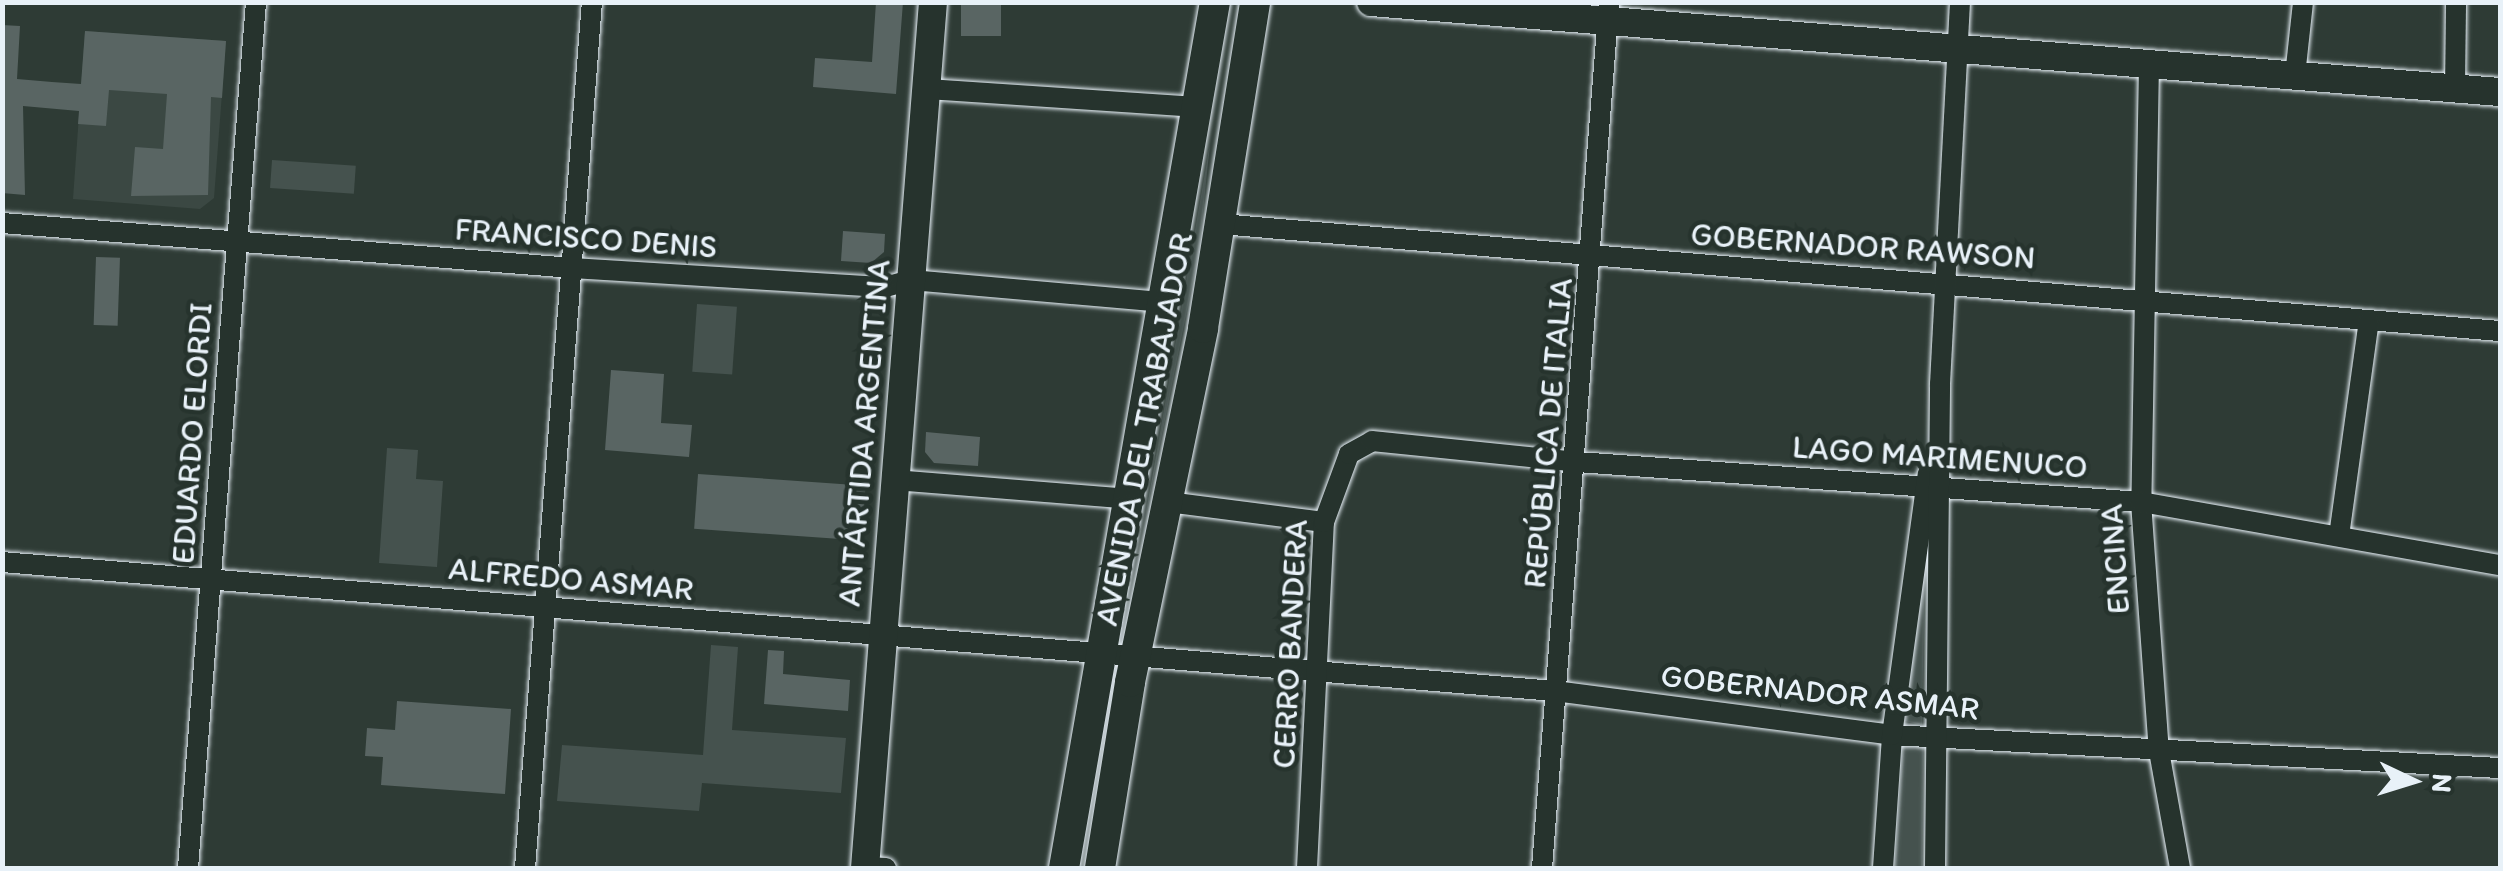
<!DOCTYPE html>
<html>
<head>
<meta charset="utf-8">
<style>
	body { margin:0 }
	#map { position:relative; width:2503px; height:871px; overflow:hidden; background:#2e3b35; font-family:Itim,sans-serif }
	div>[style] { position:absolute }
	[style*='--x'] { left:calc(var(--x)*1px); top:calc(var(--y)*1px); width:calc(var(--w)*1px); rotate:calc(var(--a)*1deg) }
	.built>* { inset:0; background:#3b4843 }
	.green>* { inset:0; background:#45524e; transform-origin:0 0 }
	.building>* { inset:0; background:#596563; transform-origin:0 0 }
	.roads { filter:drop-shadow(0 0 2px #e8f1f8) drop-shadow(0 0 2px #e8f1f8) }
	.minor>* { height:20px; margin:-10px; padding:0 10px; transform-origin:10px; border-radius:10px; background:#26332d }
	.secondary>* { height:28px; margin:-14px; padding:0 14px; transform-origin:14px; border-radius:14px; background:#26332d }
	.primary>* { height:30px; margin:-15px; padding:0 15px; transform-origin:15px; border-radius:15px; background:#26332d }
	span { translate:-50% -50%; white-space:nowrap; text-align:center; line-height:1.15; -webkit-text-stroke:9px #26332d; paint-order:stroke }
	.street-label { font-size:32px; color:#e8f1f8 }
	.frame { position:absolute; inset:0; border:5px solid #e8f1f8; pointer-events:none }
	.north { position:absolute; left:2363px; top:731px; width:100px; height:100px; -webkit-text-stroke:8px #26332d; paint-order:stroke; rotate:94deg; font-size:28px; font-weight:700; line-height:40px; text-align:center; color:#e8f1f8 }
	.north::after { content:''; display:block; margin:auto; width:35px; height:45px; background:#e8f1f8; clip-path:polygon(50% 0,100% 100%,50% 72%,0 100%) }
</style>
</head>
<body>
<div id="map">
	<div class="built">
		<div style="clip-path:polygon(85px 31px,226px 41px,214px 198px,200px 209px,73px 199px)"></div>
	</div>
	<div class="green">
		<div style="clip-path:polygon(1210px 144px,1199px 250px,1145px 519px)"></div>
		<div style="left:272px;top:160px;width:84px;height:28px;rotate:4deg"></div>
		<div style="left:697px;top:304px;width:40px;height:68px;rotate:4deg"></div>
		<div style="clip-path:polygon(387px 448px,418px 450px,416px 479px,443px 481px,437px 567px,379px 563px)"></div>
		<div style="clip-path:polygon(1925px 548px,1922px 725px,1905px 721px)"></div>
		<div style="clip-path:polygon(711px 645px,738px 647px,732px 730px,846px 738px,841px 793px,702px 783px,699px 811px,557px 801px,562px 745px,703px 755px)"></div>
		<div style="clip-path:polygon(1903px 743px,1923px 747px,1922px 868px,1895px 868px)"></div>
	</div>
	<div class="building">
		<div style="clip-path:polygon(876px 2px,903px 2px,896px 94px,813px 87px,815px 58px,872px 62px)"></div>
		<div style="left:961px;top:2px;width:40px;height:34px"></div>
		<div style="clip-path:polygon(2px 25px,20px 26px,17px 79px,52px 82px,81px 84px,85px 31px,226px 41px,222px 98px,211px 97px,208px 195px,131px 196px,135px 147px,163px 149px,167px 94px,109px 90px,106px 126px,78px 124px,79px 111px,23px 106px,25px 195px,2px 193px)"></div>
		<div style="clip-path:polygon(843px 231px,885px 234px,884px 252px,871px 263px,841px 261px)"></div>
		<div style="left:96px;top:257px;width:24px;height:68px;rotate:2deg"></div>
		<div style="clip-path:polygon(611px 370px,664px 374px,661px 423px,692px 425px,689px 457px,605px 450px)"></div>
		<div style="clip-path:polygon(926px 432px,980px 437px,978px 466px,934px 463px,925px 452px)"></div>
		<div style="left:698px;top:474px;width:168px;height:55px;rotate:4deg"></div>
		<div style="clip-path:polygon(768px 650px,784px 651px,783px 674px,850px 680px,848px 711px,764px 704px)"></div>
		<div style="clip-path:polygon(397px 701px,511px 709px,505px 794px,381px 785px,383px 757px,365px 756px,367px 728px,395px 730px)"></div>
	</div>
	<div class="roads">
		<div class="minor">
			<div style="--x:2149;--y:64;--w:438;--a:91"></div>
			<div style="--x:2141;--y:502;--w:250;--a:85.9"></div>
			<div style="--x:2159;--y:751;--w:119;--a:79.8"></div>
			<div style="--x:2295;--y:76;--w:74;--a:-83.8"></div>
			<div style="--x:2455;--y:88;--w:86;--a:-89.3"></div>
			<div style="--x:926;--y:89;--w:273;--a:3.8"></div>
			<div style="--x:2;--y:223;--w:572;--a:4.51"></div>
			<div style="--x:572;--y:268;--w:314;--a:3.5"></div>
			<div style="--x:885;--y:287;--w:27;--a:-15"></div>
			<div style="--x:911;--y:280;--w:254;--a:5"></div>
			<div style="--x:1220;--y:224;--w:1284;--a:4.78"></div>
			<div style="--x:895;--y:480;--w:235;--a:4.6"></div>
			<div style="--x:1168;--y:502;--w:157;--a:7.3"></div>
			<div style="--x:2339;--y:536;--w:217;--a:-82.1"></div>
			<div style="--x:2;--y:562;--w:1558;--a:4.75"></div>
			<div style="--x:1555;--y:691;--w:340;--a:7.4"></div>
			<div style="--x:1892;--y:735;--w:609;--a:3.11"></div>
			<div style="--x:865;--y:867;--w:21;--a:3"></div>
			<div style="--x:188;--y:868;--w:869;--a:-85.51"></div>
			<div style="--x:525;--y:868;--w:869;--a:-85.58"></div>
			<div style="--x:1307;--y:868;--w:346;--a:-87.2"></div>
			<div style="--x:1324;--y:522;--w:72;--a:-69.8"></div>
			<div style="--x:1349;--y:454;--w:26;--a:-29"></div>
			<div style="--x:1372;--y:441;--w:206;--a:5.8"></div>
			<div style="--x:1577;--y:462;--w:565;--a:4.06"></div>
			<div style="--x:2141;--y:502;--w:364;--a:10"></div>
			<div style="--x:1542;--y:868;--w:869;--a:-85.58"></div>
			<div style="--x:1883;--y:868;--w:133;--a:-86.1"></div>
			<div style="--x:1892;--y:735;--w:264;--a:-82.2"></div>
			<div style="--x:1935;--y:868;--w:484;--a:-89.4"></div>
			<div style="--x:1940;--y:384;--w:383;--a:-87"></div>
		</div>
		<div class="secondary">
			<div style="--x:1371;--y:2;--w:1133;--a:4.56"></div>
			<div style="--x:865;--y:868;--w:869;--a:-85.51"></div>
		</div>
		<div class="primary">
			<div style="--x:1064;--y:868;--w:879;--a:-80.11"></div>
			<div style="--x:1100;--y:868;--w:188;--a:-80.8"></div>
			<div style="--x:1130;--y:682;--w:361;--a:-78.3"></div>
			<div style="--x:1203;--y:328;--w:330;--a:-80.9"></div>
		</div>
	</div>
	<div class="street-label">
		<span style="left:586px;top:238px;rotate:4deg">FRANCISCO DENIS</span>
		<span style="left:1863px;top:246px;rotate:4deg">GOBERNADOR RAWSON</span>
		<span style="left:1144px;top:429px;rotate:-79deg">AVENIDA DEL TRABAJADOR</span>
		<span style="left:192px;top:433px;rotate:-86deg">EDUARDO ELORDI</span>
		<span style="left:864px;top:433px;rotate:-85deg">ANTÁRTIDA ARGENTINA</span>
		<span style="left:1548px;top:433px;rotate:-85deg">REPÚBLICA DE ITALIA</span>
		<span style="left:1940px;top:457px;rotate:4deg">LAGO MARIMENUCO</span>
		<span style="left:2115px;top:559px;rotate:-94deg">ENCINA</span>
		<span style="left:571px;top:579px;rotate:5deg">ALFREDO ASMAR</span>
		<span style="left:1290px;top:644px;rotate:-87deg">CERRO BANDERA</span>
		<span style="left:1820px;top:692px;rotate:6deg">GOBERNADOR ASMAR</span>
	</div>
	<div class="frame"></div>
	<div class="north">N</div>
</div>
</body>
</html>
